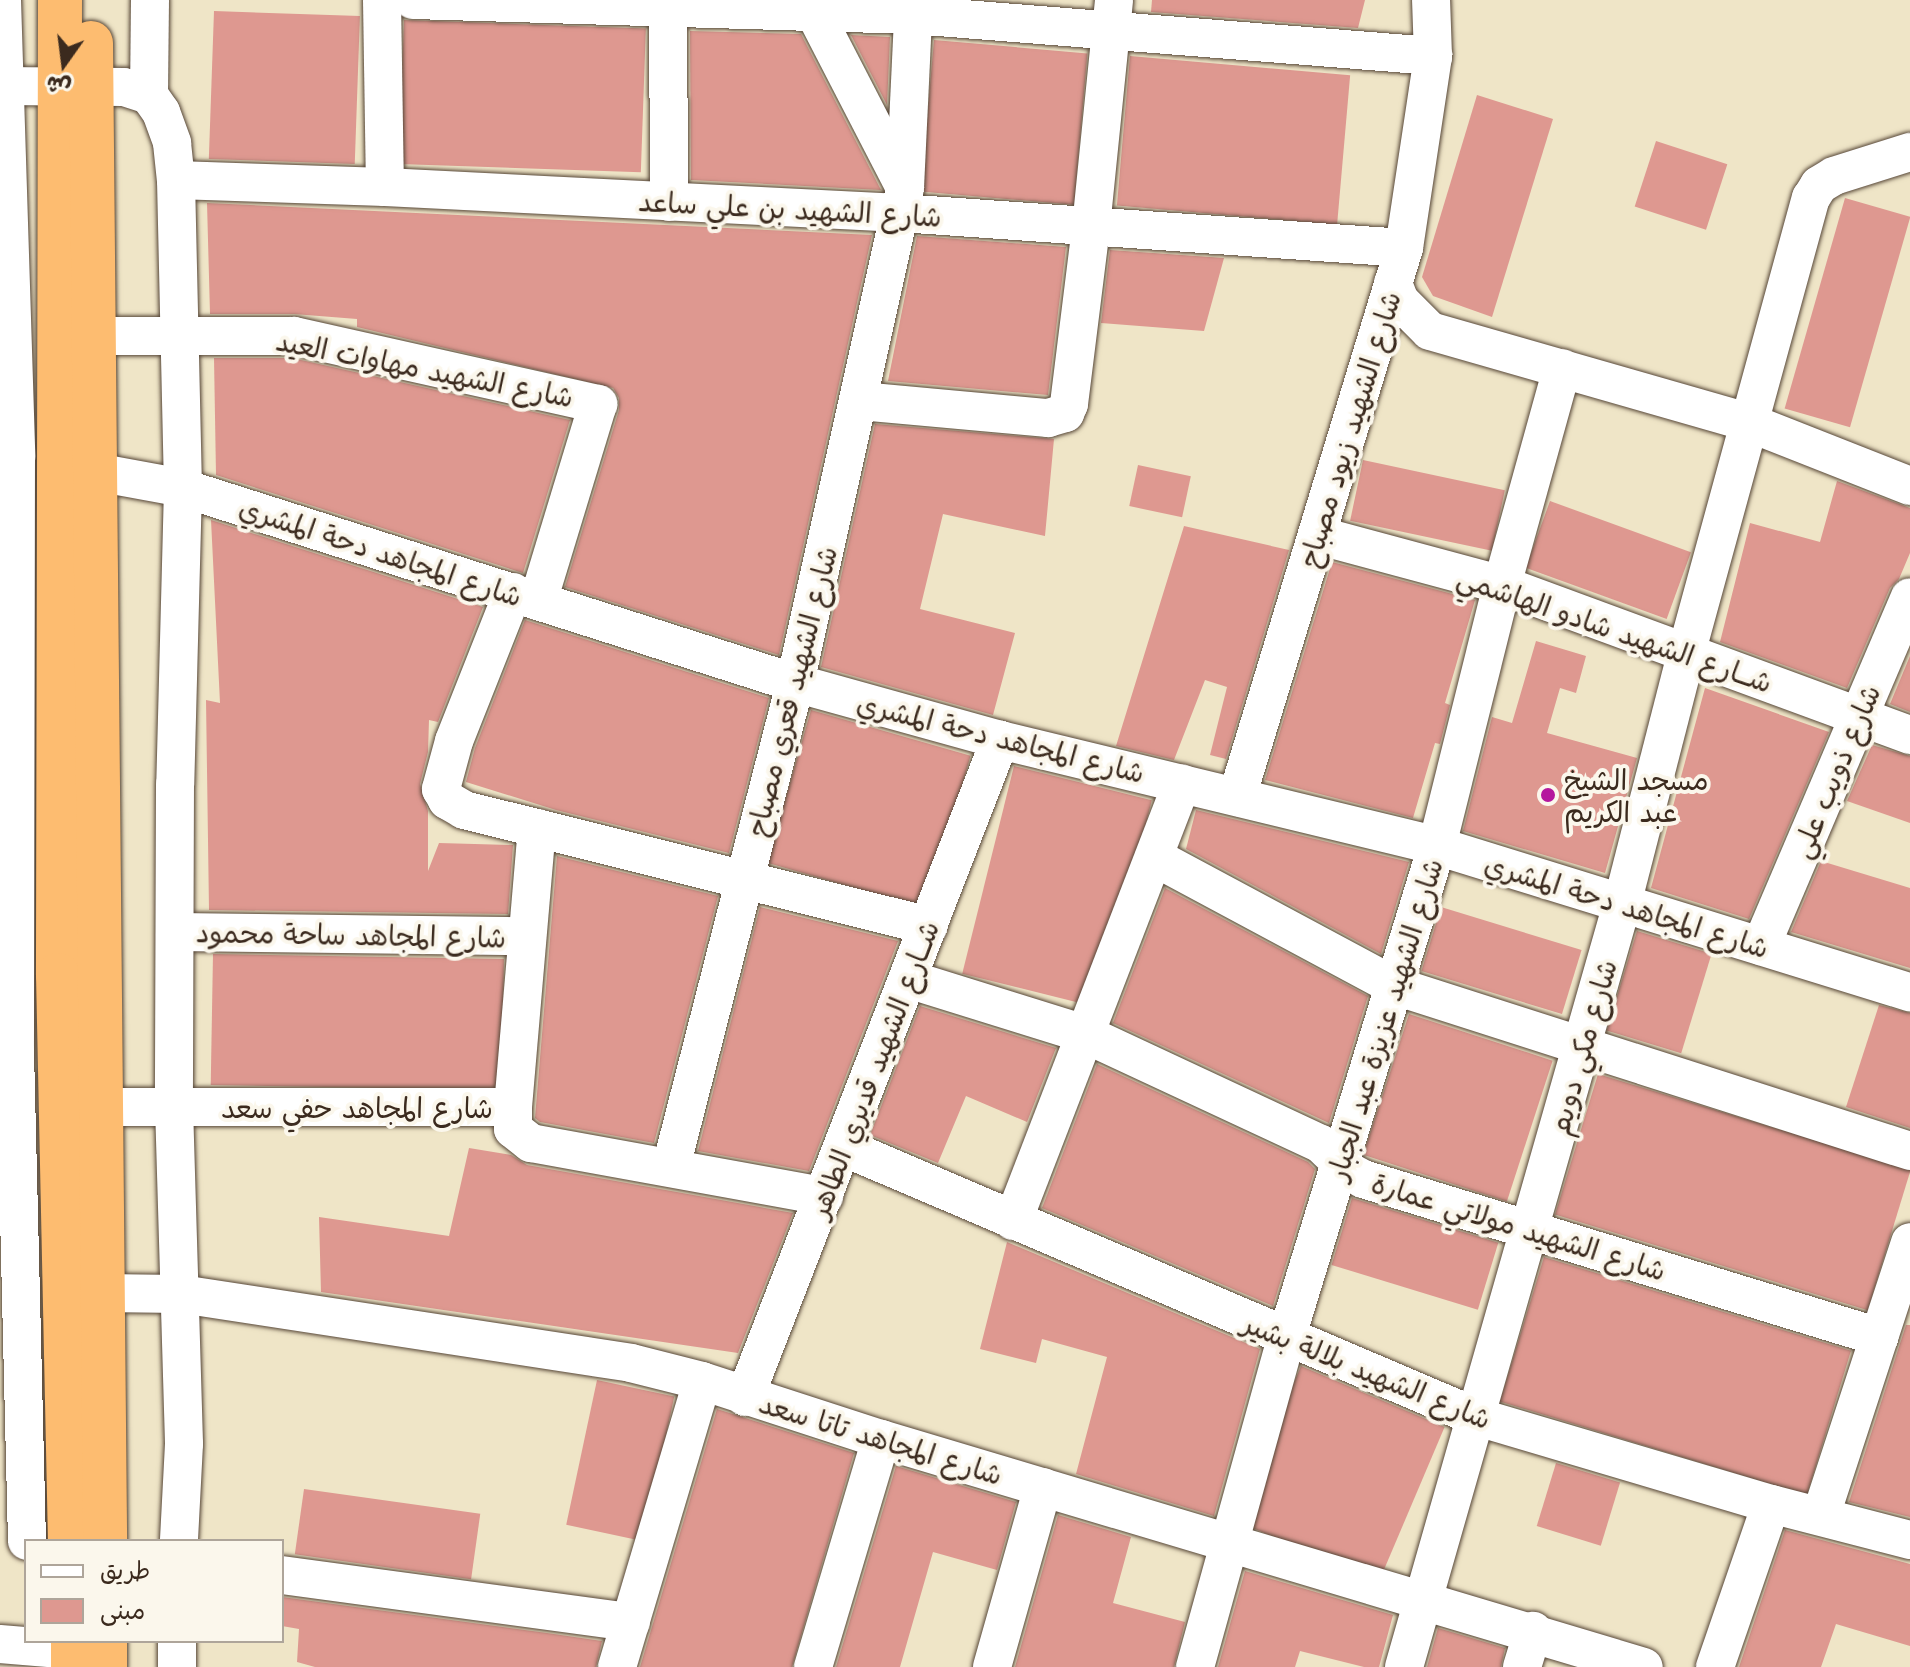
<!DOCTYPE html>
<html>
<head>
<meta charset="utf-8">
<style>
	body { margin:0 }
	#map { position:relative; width:1910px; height:1667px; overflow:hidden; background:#efe5c7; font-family:"Playpen Sans","Playpen Sans Arabic",sans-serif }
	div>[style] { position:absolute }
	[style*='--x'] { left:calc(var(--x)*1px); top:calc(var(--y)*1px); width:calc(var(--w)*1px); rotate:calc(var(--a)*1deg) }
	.building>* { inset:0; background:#de9890; transform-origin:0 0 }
	.roads { filter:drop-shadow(0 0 2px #564637) drop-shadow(0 0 2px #564637) }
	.minor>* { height:38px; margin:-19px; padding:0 19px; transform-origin:19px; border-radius:19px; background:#fff }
	.highway>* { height:44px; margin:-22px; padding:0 22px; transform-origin:22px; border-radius:22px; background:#fdbc70 }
	.dots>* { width:22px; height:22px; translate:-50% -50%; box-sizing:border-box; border:4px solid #fbf7ec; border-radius:50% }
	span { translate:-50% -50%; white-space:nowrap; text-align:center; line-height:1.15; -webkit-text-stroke:8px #fbf7ec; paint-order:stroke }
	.street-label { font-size:28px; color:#3b2a1e }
	.poi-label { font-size:28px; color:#3b2a1e }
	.left { translate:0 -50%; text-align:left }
	.legend { position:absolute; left:24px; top:1539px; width:260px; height:104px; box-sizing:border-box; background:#fbf7ec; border:2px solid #aea59a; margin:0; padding:10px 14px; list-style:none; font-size:24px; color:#3b2a1e }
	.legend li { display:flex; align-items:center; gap:16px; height:40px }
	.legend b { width:40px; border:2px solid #aea59a }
	.north { position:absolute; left:24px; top:24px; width:80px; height:80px; -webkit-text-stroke:6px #fbf7ec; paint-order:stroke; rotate:194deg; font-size:22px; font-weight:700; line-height:32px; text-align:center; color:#3b2a1e }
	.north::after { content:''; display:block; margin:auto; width:28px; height:36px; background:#3b2a1e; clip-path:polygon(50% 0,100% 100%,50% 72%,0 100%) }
</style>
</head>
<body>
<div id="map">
	<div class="building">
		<div style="clip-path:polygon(1152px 0,1365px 0,1358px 28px,1151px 12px)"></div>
		<div style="left:214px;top:11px;width:146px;height:148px;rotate:2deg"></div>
		<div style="left:404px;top:20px;width:242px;height:144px;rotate:2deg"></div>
		<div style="clip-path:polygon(690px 31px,801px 34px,881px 190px,691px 180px)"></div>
		<div style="clip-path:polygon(851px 35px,890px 37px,887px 105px)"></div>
		<div style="left:934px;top:40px;width:154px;height:152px;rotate:5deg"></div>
		<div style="left:1130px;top:56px;width:221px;height:150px;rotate:5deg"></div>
		<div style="clip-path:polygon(1477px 95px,1553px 119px,1492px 317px,1433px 296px,1422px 277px)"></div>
		<div style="left:1656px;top:141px;width:75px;height:69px;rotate:18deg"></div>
		<div style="left:1845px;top:198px;width:68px;height:219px;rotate:16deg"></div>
		<div style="clip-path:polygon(207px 203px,872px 235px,779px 655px,565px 587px,619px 410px,619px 398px,613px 388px,357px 327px,357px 319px,294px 314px,210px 314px)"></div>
		<div style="clip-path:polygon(917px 236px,1066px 247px,1048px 395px,888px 381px)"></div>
		<div style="clip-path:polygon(1110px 250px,1224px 258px,1204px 331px,1101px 323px)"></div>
		<div style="clip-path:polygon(214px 358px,292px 358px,570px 420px,523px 573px,216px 475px)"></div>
		<div style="clip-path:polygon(875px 424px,1054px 439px,1045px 536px,943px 514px,920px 609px,1015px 633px,993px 715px,821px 667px)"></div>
		<div style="left:1363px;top:460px;width:145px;height:62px;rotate:12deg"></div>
		<div style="left:1138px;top:465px;width:54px;height:42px;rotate:12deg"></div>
		<div style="clip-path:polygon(1837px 481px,1910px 508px,1910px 553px,1899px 579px,1890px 588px,1847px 688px,1720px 642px,1750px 523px,1820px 542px)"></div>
		<div style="left:1550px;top:501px;width:150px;height:71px;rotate:20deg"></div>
		<div style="clip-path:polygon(211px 520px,483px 607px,438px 722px,429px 720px,428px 752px,420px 784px,428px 811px,428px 871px,439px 843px,513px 845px,508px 914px,209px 910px,206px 700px,220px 703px)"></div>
		<div style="clip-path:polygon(1184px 526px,1289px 550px,1226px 759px,1210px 755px,1227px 687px,1205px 680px,1174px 760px,1116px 746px)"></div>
		<div style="clip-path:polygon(1332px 562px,1475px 600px,1445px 703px,1450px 705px,1440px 744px,1435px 743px,1413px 818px,1265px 780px)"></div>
		<div style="clip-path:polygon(525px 620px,769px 698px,729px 853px,556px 810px,466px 782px,475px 748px)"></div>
		<div style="clip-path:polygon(1536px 641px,1586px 656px,1576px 693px,1560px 688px,1547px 733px,1637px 758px,1605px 873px,1463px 831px,1492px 717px,1512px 723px)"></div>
		<div style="clip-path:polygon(1910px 656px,1910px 712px,1890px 704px)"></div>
		<div style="clip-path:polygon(1705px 688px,1829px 732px,1749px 919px,1651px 888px)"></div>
		<div style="left:811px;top:710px;width:166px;height:159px;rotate:16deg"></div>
		<div style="clip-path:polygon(1872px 745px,1910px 756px,1910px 823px,1847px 801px)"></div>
		<div style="left:1014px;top:766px;width:142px;height:214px;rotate:14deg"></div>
		<div style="clip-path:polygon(1196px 810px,1409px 862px,1381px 954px,1186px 849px)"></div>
		<div style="clip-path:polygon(557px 856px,718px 896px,654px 1143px,540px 1122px,535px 1118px)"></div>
		<div style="clip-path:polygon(1821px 861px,1910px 888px,1910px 968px,1791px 932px)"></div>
		<div style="clip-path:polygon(1165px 888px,1368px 996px,1329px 1123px,1113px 1023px)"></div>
		<div style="clip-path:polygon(760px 907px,898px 941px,809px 1171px,698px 1151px)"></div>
		<div style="left:1441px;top:907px;width:147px;height:67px;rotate:17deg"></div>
		<div style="left:1637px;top:931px;width:78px;height:104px;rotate:17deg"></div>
		<div style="left:213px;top:954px;width:291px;height:131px;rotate:1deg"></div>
		<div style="clip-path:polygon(1879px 1005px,1910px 1013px,1910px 1128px,1846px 1107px)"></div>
		<div style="clip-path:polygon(920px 1006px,1056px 1048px,1027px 1122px,966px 1096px,938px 1163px,870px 1135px)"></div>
		<div style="left:1409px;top:1014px;width:151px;height:148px;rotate:18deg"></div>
		<div style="clip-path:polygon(1097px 1064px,1308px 1162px,1315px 1169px,1273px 1306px,1042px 1208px)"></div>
		<div style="left:1598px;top:1074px;width:327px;height:147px;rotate:17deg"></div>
		<div style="clip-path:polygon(469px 1148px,511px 1155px,527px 1165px,793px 1213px,738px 1353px,321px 1292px,319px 1217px,449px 1236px)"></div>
		<div style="left:1352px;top:1198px;width:153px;height:70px;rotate:17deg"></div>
		<div style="clip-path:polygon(1007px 1242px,1260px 1349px,1214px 1516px,1076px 1474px,1107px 1357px,1042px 1339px,1036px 1363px,980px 1349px)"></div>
		<div style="left:1544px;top:1257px;width:321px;height:151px;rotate:17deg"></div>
		<div style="clip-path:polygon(1906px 1325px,1910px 1325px,1910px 1517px,1849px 1502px)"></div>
		<div style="left:1301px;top:1366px;width:156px;height:168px;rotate:23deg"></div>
		<div style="left:597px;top:1380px;width:79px;height:148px;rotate:12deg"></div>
		<div style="clip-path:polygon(717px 1409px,854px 1453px,792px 1667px,640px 1667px)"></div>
		<div style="left:1556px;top:1463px;width:67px;height:66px;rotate:17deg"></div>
		<div style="clip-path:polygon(896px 1466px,1016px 1502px,997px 1570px,933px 1552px,900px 1667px,836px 1667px)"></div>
		<div style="left:304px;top:1489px;width:178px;height:66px;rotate:8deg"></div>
		<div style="clip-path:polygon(1058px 1515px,1131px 1537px,1113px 1603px,1185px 1622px,1174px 1667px,1015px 1667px)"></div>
		<div style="clip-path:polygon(1785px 1530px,1910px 1564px,1910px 1646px,1836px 1624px,1821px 1667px,1739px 1667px)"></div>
		<div style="clip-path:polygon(1245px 1571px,1393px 1615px,1379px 1667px,1364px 1667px,1300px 1651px,1295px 1667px,1218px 1667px)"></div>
		<div style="clip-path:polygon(282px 1597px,547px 1633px,602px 1641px,596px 1667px,315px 1667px,297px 1662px,299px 1629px,282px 1626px)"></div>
		<div style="clip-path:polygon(1438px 1628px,1505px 1648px,1501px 1667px,1427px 1667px)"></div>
	</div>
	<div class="roads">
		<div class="minor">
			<div style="--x:2;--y:0;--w:457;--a:88.2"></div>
			<div style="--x:16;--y:457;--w:594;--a:90.1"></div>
			<div style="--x:15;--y:1051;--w:490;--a:88.6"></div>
			<div style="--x:382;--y:0;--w:187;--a:89.1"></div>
			<div style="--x:413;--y:0;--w:500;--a:1.72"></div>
			<div style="--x:913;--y:15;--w:522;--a:4.51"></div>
			<div style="--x:668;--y:0;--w:202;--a:89.7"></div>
			<div style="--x:808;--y:0;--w:209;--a:62.7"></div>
			<div style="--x:0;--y:86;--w:124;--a:0.5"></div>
			<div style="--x:124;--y:87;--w:26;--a:18"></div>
			<div style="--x:149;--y:95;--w:21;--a:55"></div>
			<div style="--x:161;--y:112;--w:33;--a:70"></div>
			<div style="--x:172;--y:143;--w:37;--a:84"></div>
			<div style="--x:176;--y:180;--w:308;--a:88.7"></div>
			<div style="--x:183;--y:488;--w:296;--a:91.5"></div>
			<div style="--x:175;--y:784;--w:322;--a:90.2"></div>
			<div style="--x:174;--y:1106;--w:338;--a:88.3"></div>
			<div style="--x:184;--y:1444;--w:97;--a:93"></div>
			<div style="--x:149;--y:95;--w:95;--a:-89.4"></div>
			<div style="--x:176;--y:180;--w:209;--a:1.9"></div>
			<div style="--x:385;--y:187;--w:516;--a:2.89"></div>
			<div style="--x:900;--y:213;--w:505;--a:3.97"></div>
			<div style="--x:1393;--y:283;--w:19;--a:69"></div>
			<div style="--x:1400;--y:301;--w:42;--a:45"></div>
			<div style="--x:1430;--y:331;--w:333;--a:16"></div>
			<div style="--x:1750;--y:423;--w:172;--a:21.5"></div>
			<div style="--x:94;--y:336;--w:200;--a:0"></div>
			<div style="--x:294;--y:336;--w:312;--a:12.6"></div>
			<div style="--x:598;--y:404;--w:206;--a:106.9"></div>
			<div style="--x:860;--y:401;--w:189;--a:5.2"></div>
			<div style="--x:1048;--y:418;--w:18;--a:-16"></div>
			<div style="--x:1065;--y:413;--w:10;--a:-66"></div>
			<div style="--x:1069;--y:404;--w:178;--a:-82.9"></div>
			<div style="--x:1091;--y:227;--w:228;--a:-84.2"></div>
			<div style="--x:96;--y:472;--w:88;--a:10.4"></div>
			<div style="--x:183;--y:488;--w:642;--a:17.67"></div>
			<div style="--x:795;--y:683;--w:213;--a:15.5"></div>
			<div style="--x:1000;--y:740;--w:450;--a:13.6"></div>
			<div style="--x:1437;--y:846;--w:495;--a:17.2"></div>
			<div style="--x:1317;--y:535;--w:192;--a:15.1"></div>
			<div style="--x:1502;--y:585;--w:435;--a:20.2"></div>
			<div style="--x:513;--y:592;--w:160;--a:111.6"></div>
			<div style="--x:454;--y:741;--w:50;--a:105.2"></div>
			<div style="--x:441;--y:789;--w:13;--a:61"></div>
			<div style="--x:447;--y:800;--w:20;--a:30"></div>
			<div style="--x:464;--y:810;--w:479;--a:14"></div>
			<div style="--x:1237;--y:797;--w:574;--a:-73.08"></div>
			<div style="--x:1404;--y:248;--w:194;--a:-81.4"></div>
			<div style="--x:1433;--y:56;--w:56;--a:-92"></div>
			<div style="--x:1154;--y:857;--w:273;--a:28.2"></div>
			<div style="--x:1395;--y:986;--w:541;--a:17.76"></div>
			<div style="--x:175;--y:932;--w:352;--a:0.7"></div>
			<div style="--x:1761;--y:946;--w:379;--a:-66.9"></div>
			<div style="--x:908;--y:979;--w:185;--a:17.3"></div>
			<div style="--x:1085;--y:1034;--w:260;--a:25"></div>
			<div style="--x:1321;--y:1144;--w:40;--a:44"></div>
			<div style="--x:1350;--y:1172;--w:15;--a:28"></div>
			<div style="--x:1363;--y:1179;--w:540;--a:17.02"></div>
			<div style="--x:98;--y:1107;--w:415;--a:0"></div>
			<div style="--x:513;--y:1107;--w:22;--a:90"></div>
			<div style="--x:513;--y:1129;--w:23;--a:38"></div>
			<div style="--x:531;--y:1143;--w:298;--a:10.3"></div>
			<div style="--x:513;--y:1107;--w:280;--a:-85.1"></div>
			<div style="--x:843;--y:1147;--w:686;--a:23.09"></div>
			<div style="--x:1474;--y:1416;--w:310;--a:16.5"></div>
			<div style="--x:1771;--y:1504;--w:144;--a:14.5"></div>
			<div style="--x:671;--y:1167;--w:500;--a:-75.6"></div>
			<div style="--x:795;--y:683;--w:507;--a:-77.47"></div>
			<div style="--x:905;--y:188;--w:188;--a:-87.3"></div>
			<div style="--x:1013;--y:1221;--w:469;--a:-68.9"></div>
			<div style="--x:101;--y:1293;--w:80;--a:0.7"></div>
			<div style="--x:181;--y:1294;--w:455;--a:8.7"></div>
			<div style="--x:631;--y:1363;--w:73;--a:14.2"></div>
			<div style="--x:702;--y:1381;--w:188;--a:18"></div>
			<div style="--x:881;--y:1439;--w:796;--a:16.64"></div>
			<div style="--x:745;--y:1397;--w:705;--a:-68.79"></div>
			<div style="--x:1821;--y:1515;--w:287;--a:-71.9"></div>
			<div style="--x:282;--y:1575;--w:352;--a:7.7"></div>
			<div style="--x:0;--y:1644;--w:73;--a:4.7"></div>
			<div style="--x:177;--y:1667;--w:26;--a:-90"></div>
			<div style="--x:617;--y:1667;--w:298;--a:-73.4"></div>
			<div style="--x:813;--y:1667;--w:238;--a:-73.4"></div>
			<div style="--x:992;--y:1667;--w:187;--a:-74.2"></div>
			<div style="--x:1195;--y:1667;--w:340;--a:-74.5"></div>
			<div style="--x:1286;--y:1339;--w:516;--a:-72.97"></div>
			<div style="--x:1437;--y:846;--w:269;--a:-76"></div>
			<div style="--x:1502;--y:585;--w:225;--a:-74.5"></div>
			<div style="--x:1404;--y:1667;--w:794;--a:-74.05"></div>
			<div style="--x:1622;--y:904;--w:258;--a:-75.6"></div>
			<div style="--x:1686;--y:654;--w:473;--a:-74.7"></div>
			<div style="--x:1811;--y:198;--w:15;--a:-58"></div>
			<div style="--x:1819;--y:185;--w:17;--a:-31"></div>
			<div style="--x:1834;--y:176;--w:80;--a:-17.5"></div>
			<div style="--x:1522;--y:1667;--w:38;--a:-73"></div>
			<div style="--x:1715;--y:1667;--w:172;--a:-71"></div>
		</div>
		<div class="highway">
			<div style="--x:60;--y:0;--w:975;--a:90.12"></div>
			<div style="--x:58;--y:975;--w:566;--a:88.79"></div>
			<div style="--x:91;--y:43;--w:1498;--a:89.46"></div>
			<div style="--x:73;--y:1641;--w:26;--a:90"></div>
			<div style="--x:105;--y:1667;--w:26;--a:-90"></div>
		</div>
	</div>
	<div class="dots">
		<div style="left:1548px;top:795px;background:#b5179e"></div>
	</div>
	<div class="street-label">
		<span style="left:790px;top:208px;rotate:3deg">شارع الشهيد بن علي ساعد</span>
		<span style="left:425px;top:368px;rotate:11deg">شارع الشهيد مهاوات العيد</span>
		<span style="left:1349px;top:429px;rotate:-73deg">شارع الشهيد زيود مصباح</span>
		<span style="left:381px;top:551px;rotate:18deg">شارع المجاهد دحة المشري</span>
		<span style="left:1615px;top:629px;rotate:19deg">شــارع الشهيد شادو الهاشمي</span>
		<span style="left:791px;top:691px;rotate:-76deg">شارع الشهيد قعري مصباح</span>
		<span style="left:1001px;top:737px;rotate:14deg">شارع المجاهد دحة المشري</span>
		<span style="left:1835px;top:771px;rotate:-67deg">شارع ذويب علي</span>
		<span style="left:1627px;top:905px;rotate:17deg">شارع المجاهد دحة المشري</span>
		<span style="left:351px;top:934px;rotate:1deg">شارع المجاهد ساحة محمود</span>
		<span style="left:1384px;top:1019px;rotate:-73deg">شارع الشهيد عزيزة عبد الجبار</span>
		<span style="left:1582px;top:1047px;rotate:-74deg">شارع مكي دويم</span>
		<span style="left:873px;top:1069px;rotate:-69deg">شــارع الشهيد قديري الطاهر</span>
		<span style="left:357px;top:1107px">شارع المجاهد حفي سعد</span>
		<span style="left:1519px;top:1226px;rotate:17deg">شارع الشهيد مولاتي عمارة</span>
		<span style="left:1367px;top:1370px;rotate:22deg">شارع الشهيد بلالة بشير</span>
		<span style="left:881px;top:1438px;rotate:17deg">شارع المجاهد تاتا سعد</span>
	</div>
	<div class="poi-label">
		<span class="left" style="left:1564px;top:795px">مسجد الشيخ<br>عبد الكريم</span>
	</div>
	<ul class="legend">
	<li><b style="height:10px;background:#fff"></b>طريق</li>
	<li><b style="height:22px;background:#de9890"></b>مبنى</li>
	</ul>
	<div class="north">ش</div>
</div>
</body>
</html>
